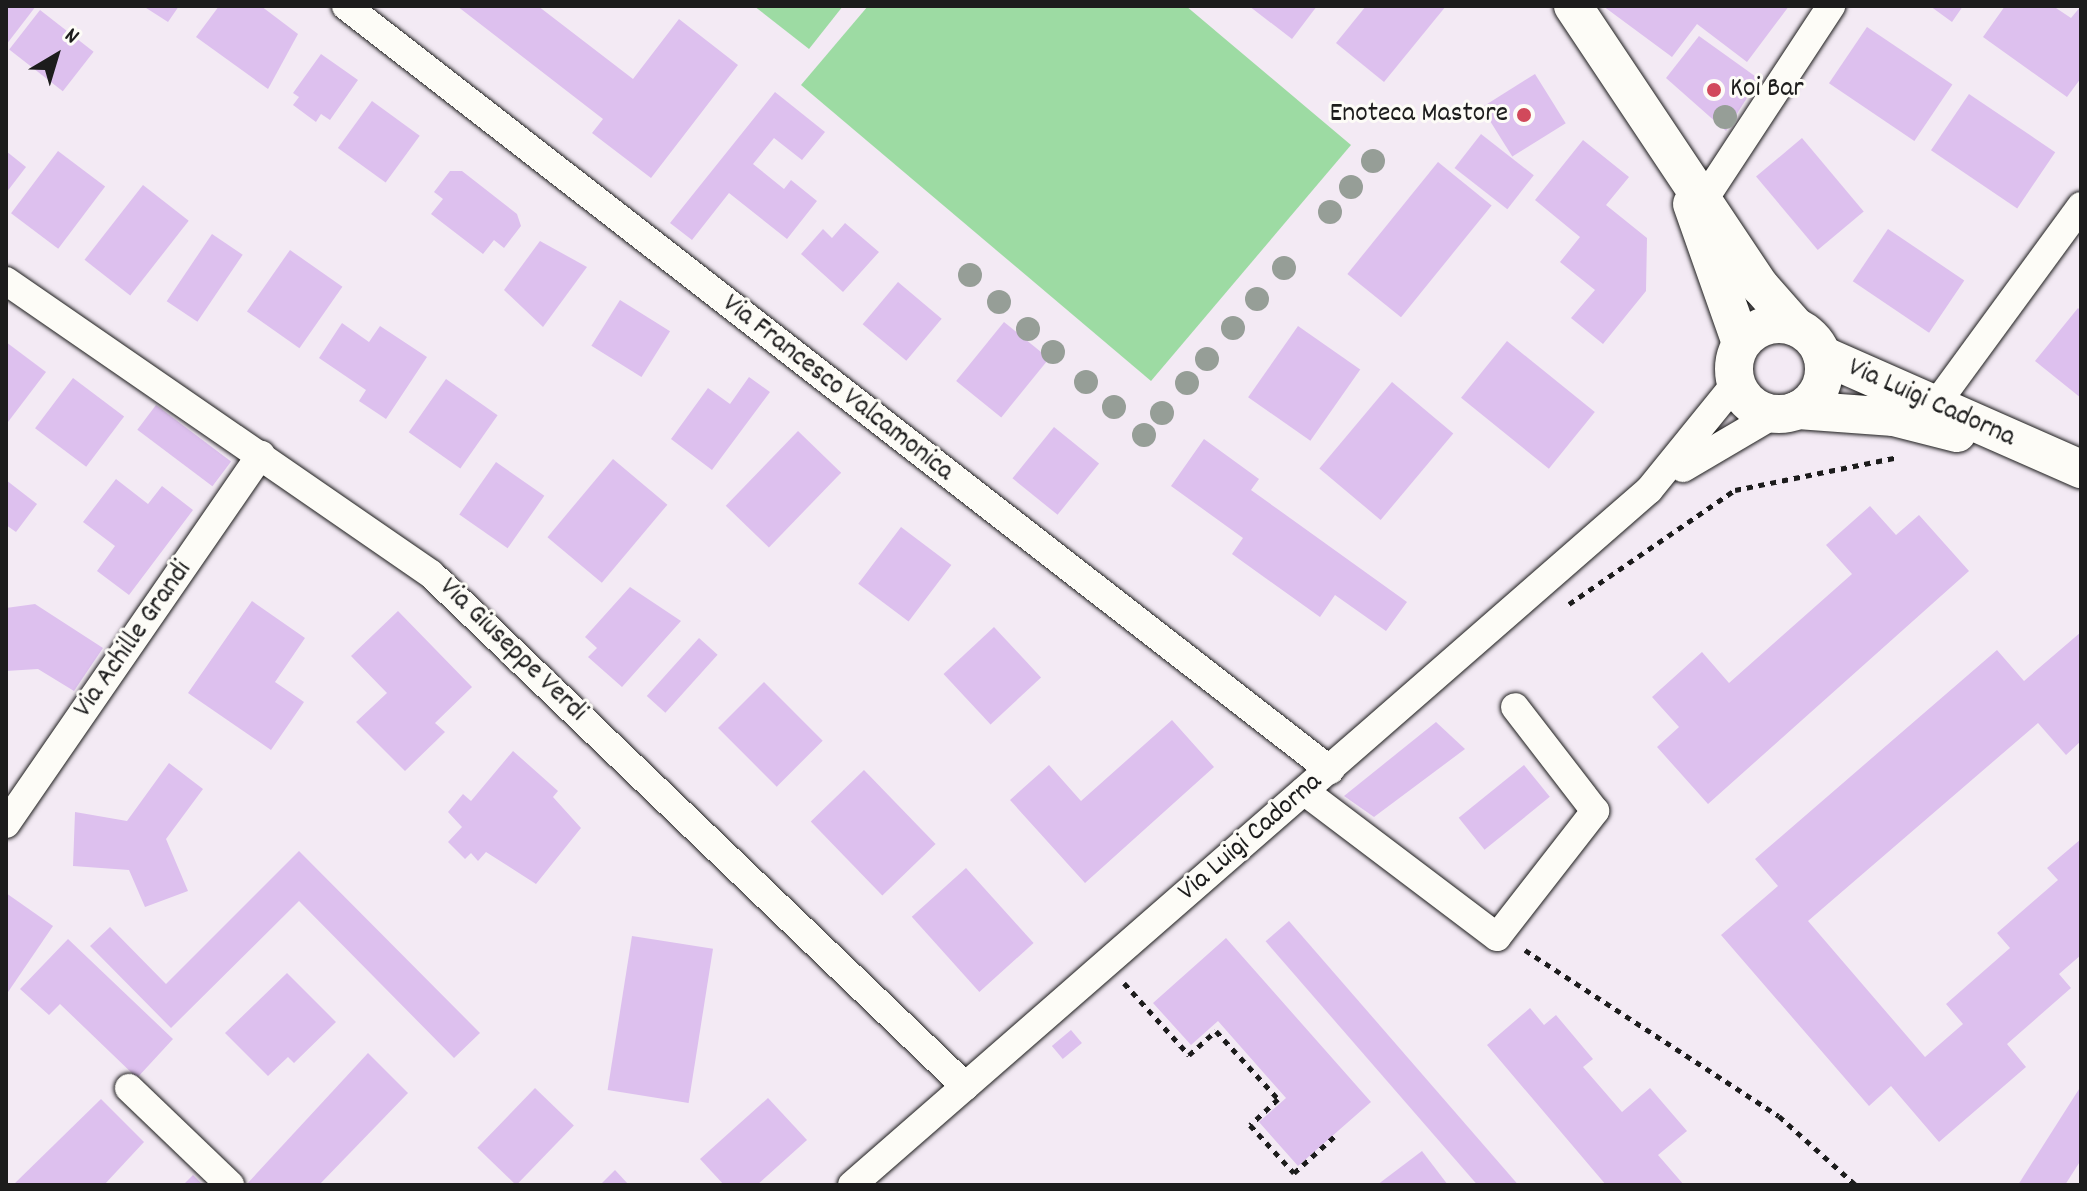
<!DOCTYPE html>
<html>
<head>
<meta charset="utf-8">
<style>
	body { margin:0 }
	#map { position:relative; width:2087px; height:1191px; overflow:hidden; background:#f3eaf4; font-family:Dekko,sans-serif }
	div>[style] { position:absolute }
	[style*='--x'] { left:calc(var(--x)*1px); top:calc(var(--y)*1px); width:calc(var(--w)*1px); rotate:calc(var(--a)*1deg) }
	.green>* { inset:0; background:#9ddba3 }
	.building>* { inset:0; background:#ddc0ee; transform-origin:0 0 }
	.path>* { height:5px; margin-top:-2.5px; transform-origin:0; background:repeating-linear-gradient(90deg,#1c1c1c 0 6px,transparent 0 12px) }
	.roads { filter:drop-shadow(0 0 2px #1c1c1c) drop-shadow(0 0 2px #1c1c1c) }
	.street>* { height:28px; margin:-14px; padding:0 14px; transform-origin:14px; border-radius:14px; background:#fdfcf7 }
	.secondary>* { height:38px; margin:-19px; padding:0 19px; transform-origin:19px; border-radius:19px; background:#fdfcf7 }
	.secondary>.ring { margin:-19px; padding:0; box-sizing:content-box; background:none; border:38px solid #fdfcf7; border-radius:50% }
	.trees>* { width:24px; height:24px; margin:-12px; border-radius:50%; background:#969e97 }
	.dots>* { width:22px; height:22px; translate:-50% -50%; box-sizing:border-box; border:4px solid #fdfcf7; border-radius:50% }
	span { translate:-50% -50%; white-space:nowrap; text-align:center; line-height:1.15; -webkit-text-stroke:6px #fdfcf7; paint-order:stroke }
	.poi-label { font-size:28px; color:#1c1c1c }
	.left { translate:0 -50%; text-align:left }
	.right { translate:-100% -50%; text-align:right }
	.street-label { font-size:28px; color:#1c1c1c }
	.frame { position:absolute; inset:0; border:8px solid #1c1c1c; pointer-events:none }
	.north { position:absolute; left:16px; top:16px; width:80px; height:80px; -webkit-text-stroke:6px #fdfcf7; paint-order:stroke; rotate:38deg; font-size:22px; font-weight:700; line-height:32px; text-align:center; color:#1c1c1c }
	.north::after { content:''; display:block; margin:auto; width:28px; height:36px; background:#1c1c1c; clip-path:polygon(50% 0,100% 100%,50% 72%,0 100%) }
</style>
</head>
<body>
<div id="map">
	<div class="green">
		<div style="clip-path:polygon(754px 6px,843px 6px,809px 49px)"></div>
		<div style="clip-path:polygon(868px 6px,1186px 6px,1351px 145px,1151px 381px,801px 85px)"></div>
	</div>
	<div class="building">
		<div style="clip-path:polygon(6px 6px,36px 6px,6px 45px)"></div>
		<div style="clip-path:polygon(143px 6px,179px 6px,168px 22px)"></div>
		<div style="clip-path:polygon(219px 6px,261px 6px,298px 34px,268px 89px,196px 37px)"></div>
		<div style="clip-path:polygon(457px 6px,538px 6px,633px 79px,679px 19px,738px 65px,651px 178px,592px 133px,603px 119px)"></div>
		<div style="clip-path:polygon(1249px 6px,1317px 6px,1292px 39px)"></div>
		<div style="clip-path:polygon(1366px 6px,1446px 6px,1384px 82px,1336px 43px)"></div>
		<div style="clip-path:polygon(1603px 6px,1789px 6px,1747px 62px,1697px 24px,1672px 57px)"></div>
		<div style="clip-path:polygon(1930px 6px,1963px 6px,1952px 22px)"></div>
		<div style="clip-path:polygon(2005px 6px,2053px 6px,2071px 18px,2081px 6px,2081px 78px,2067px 97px,1983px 37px)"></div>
		<div style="left:40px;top:10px;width:68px;height:50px;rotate:38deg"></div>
		<div style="left:1867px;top:27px;width:103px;height:68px;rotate:34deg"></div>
		<div style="clip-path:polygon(1699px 36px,1759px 79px,1726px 131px,1666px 78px)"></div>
		<div style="clip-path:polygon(321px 54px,358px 80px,330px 120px,321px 114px,316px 122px,293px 105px,299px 97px,293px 93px)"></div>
		<div style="left:1535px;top:74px;width:58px;height:63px;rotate:58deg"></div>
		<div style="clip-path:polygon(775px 92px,825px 132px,802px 160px,774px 138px,753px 164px,784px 189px,791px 180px,817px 201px,787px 239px,729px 193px,692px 240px,670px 223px)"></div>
		<div style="left:1969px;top:94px;width:104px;height:68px;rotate:34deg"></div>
		<div style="left:372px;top:101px;width:59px;height:58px;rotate:36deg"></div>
		<div style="left:1481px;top:134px;width:67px;height:43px;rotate:38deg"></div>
		<div style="left:1802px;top:138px;width:96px;height:60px;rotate:50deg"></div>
		<div style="clip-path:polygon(1583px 140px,1629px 177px,1606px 205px,1647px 238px,1646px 291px,1603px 344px,1571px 318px,1595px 290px,1560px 262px,1580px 237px,1535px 200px)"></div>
		<div style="clip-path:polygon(6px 151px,26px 167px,6px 193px)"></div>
		<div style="left:58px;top:151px;width:59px;height:78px;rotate:37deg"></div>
		<div style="left:1438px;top:162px;width:69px;height:144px;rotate:39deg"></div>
		<div style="clip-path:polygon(450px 171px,462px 171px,517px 214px,521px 226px,504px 248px,494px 240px,483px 254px,431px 214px,443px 199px,434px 192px)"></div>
		<div style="left:143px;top:185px;width:58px;height:95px;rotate:38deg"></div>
		<div style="clip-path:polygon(845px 223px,879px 252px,843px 292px,801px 254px,823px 229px,832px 238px)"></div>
		<div style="left:1888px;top:229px;width:92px;height:63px;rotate:34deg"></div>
		<div style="left:212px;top:234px;width:37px;height:81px;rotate:34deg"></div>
		<div style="clip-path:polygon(540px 241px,587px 267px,543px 327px,504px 290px)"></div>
		<div style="left:290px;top:250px;width:64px;height:75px;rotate:35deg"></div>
		<div style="left:898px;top:282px;width:57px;height:55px;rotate:40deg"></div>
		<div style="left:620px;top:300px;width:59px;height:54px;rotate:32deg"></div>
		<div style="clip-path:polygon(2078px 308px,2081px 311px,2081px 398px,2035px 361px)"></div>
		<div style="left:1004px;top:322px;width:58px;height:76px;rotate:39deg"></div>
		<div style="clip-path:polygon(342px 323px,369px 342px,380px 326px,427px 357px,386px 419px,359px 401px,366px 390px,319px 358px)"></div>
		<div style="left:1298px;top:326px;width:76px;height:87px;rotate:35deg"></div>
		<div style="left:1507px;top:341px;width:113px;height:73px;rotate:39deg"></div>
		<div style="clip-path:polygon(6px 342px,46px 372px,8px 422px,6px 420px)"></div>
		<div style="clip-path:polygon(749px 377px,770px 392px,712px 470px,671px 439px,708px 388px,730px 404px)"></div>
		<div style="left:73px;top:378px;width:64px;height:63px;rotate:37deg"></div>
		<div style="left:446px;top:379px;width:63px;height:65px;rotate:35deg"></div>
		<div style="left:1392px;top:382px;width:80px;height:113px;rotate:40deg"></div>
		<div style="left:156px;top:405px;width:94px;height:31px;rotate:37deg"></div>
		<div style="left:1054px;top:427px;width:58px;height:66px;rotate:39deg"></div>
		<div style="left:798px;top:431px;width:60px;height:104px;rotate:44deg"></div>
		<div style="clip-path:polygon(1204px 439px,1259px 479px,1251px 490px,1407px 602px,1386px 631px,1335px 595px,1320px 617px,1232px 554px,1243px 538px,1171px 486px)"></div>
		<div style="left:613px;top:459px;width:71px;height:102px;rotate:40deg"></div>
		<div style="left:496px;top:462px;width:59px;height:64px;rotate:35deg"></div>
		<div style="clip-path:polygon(116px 479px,148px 504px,162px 486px,193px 510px,129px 595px,97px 571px,115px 546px,83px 522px)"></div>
		<div style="clip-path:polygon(6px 480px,37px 504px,16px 532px,6px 525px)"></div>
		<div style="clip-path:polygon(1870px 506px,1896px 535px,1919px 515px,1969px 571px,1708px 804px,1657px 747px,1679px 727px,1652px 697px,1702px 652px,1729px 683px,1852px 574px,1826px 545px)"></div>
		<div style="left:901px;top:527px;width:63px;height:71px;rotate:37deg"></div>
		<div style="clip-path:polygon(630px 587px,681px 621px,622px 687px,588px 657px,597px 648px,585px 637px)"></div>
		<div style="clip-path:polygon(252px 601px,305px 638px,275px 682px,304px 702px,271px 750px,188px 693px)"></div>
		<div style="clip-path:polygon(35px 604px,103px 648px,74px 691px,38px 669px,6px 671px,6px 608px)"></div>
		<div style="clip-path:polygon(398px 611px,472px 687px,435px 723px,445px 732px,405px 771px,356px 722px,387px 693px,351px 656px)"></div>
		<div style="left:994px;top:627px;width:69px;height:69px;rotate:47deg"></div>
		<div style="clip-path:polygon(2081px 632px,2081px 741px,2066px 755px,2038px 723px,1808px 921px,1925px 1057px,1963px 1024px,1946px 1004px,2010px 948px,1997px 933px,2058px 880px,2047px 868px,2081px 839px,2081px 955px,2059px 974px,2071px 988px,2007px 1044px,2026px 1067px,1939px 1142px,1891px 1086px,1869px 1106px,1721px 935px,1778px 886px,1755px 859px,1997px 650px,2024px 681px)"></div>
		<div style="left:699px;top:638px;width:25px;height:78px;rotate:42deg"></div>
		<div style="left:764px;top:682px;width:83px;height:65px;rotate:45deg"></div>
		<div style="clip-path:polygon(1172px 720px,1214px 767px,1085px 883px,1010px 800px,1049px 765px,1081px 801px)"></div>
		<div style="clip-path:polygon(1436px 722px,1465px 749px,1374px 817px,1344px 796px)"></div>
		<div style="clip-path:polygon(513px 751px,558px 791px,553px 797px,581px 828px,536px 884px,486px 852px,478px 861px,471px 853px,465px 859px,448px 842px,462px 827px,448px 812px,463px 794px,471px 801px)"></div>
		<div style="clip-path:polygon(169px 763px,203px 789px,166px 839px,188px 891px,145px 907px,129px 870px,73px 866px,75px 812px,127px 821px)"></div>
		<div style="left:1524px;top:765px;width:41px;height:84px;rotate:51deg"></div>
		<div style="left:864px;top:770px;width:103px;height:74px;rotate:46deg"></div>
		<div style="clip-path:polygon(299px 851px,480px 1033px,454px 1058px,299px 901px,171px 1028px,90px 946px,110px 927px,166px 984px)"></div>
		<div style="left:966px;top:868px;width:101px;height:73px;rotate:48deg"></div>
		<div style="clip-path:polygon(6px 893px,53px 926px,6px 995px)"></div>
		<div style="left:1289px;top:921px;width:349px;height:31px;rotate:49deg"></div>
		<div style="left:632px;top:936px;width:82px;height:156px;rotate:9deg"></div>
		<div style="clip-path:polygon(1226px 938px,1371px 1102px,1298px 1166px,1259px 1122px,1286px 1098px,1218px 1021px,1191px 1045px,1153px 1003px)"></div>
		<div style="clip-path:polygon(68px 939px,173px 1039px,137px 1078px,60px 1004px,49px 1015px,20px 989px)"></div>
		<div style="clip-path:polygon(287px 973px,336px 1022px,294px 1063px,288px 1057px,268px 1076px,225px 1033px)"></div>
		<div style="clip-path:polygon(1530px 1008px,1544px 1025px,1556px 1015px,1593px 1059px,1583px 1067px,1622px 1112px,1650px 1088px,1687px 1131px,1658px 1155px,1684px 1185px,1606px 1185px,1487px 1045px)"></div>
		<div style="left:1071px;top:1030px;width:17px;height:25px;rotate:50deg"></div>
		<div style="clip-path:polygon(368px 1053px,408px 1093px,319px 1185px,246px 1185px)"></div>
		<div style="clip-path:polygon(2081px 1086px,2081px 1160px,2065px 1185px,2018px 1185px)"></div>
		<div style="left:535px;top:1088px;width:54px;height:83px;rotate:44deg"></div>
		<div style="clip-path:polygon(768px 1098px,807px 1140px,757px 1185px,724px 1185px,700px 1159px)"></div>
		<div style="clip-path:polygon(101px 1099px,144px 1142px,104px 1185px,13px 1185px)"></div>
		<div style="clip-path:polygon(1422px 1151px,1448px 1185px,1377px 1185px)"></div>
		<div style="clip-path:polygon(615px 1170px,629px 1185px,600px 1185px)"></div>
		<div style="clip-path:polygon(193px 1175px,203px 1185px,183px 1185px)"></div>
	</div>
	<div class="path">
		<div style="--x:1569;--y:604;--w:201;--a:-34.5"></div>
		<div style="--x:1735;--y:490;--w:167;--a:-11.4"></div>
		<div style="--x:1525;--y:950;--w:303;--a:33.2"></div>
		<div style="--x:1779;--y:1116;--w:103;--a:41.9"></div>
		<div style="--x:1124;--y:983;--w:97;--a:47.9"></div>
		<div style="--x:1189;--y:1055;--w:36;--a:-42"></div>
		<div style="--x:1216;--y:1031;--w:92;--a:47.6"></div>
		<div style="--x:1278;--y:1099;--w:38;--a:137"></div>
		<div style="--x:1250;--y:1125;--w:65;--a:47.5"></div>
		<div style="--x:1294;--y:1173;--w:58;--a:-42.2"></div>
	</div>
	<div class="roads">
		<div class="street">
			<div style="--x:346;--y:6;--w:1246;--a:37.83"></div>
			<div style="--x:1705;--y:198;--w:230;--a:-56.7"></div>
			<div style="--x:6;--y:281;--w:516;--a:34.58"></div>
			<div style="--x:431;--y:574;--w:740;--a:43.8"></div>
			<div style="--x:1937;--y:403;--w:244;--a:-53.8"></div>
			<div style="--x:1683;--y:468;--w:107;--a:-30.4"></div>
			<div style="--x:1304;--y:791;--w:242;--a:37.1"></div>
			<div style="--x:1497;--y:937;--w:160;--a:-52.1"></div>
			<div style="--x:1595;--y:811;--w:131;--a:-127.6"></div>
			<div style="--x:6;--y:824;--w:449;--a:-55.4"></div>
			<div style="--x:129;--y:1088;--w:140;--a:43.8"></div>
			<div style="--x:852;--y:1185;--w:1057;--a:-41.09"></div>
			<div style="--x:1649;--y:490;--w:138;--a:-50.9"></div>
		</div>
		<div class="secondary">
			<div style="--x:1573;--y:6;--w:337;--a:56.3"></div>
			<div style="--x:1760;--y:286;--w:55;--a:48.7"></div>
			<div style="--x:1692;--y:204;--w:147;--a:70.6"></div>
			<div class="ring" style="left:1734px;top:324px;width:52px;height:52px"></div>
			<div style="--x:1822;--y:355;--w:283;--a:23.8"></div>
			<div style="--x:1798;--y:410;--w:96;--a:4.2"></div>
			<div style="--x:1894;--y:417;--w:65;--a:14.3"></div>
		</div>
	</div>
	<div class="trees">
		<div style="left:1725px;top:117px"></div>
		<div style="left:1373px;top:161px"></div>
		<div style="left:1351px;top:187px"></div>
		<div style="left:1330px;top:212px"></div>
		<div style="left:1284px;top:268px"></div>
		<div style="left:970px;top:275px"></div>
		<div style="left:1257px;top:299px"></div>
		<div style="left:999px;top:302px"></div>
		<div style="left:1233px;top:328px"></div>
		<div style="left:1028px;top:329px"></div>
		<div style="left:1053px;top:352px"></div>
		<div style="left:1207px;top:359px"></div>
		<div style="left:1086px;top:382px"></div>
		<div style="left:1187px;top:383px"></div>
		<div style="left:1114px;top:407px"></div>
		<div style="left:1162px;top:413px"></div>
		<div style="left:1144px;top:435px"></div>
	</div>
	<div class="dots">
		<div style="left:1714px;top:90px;background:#d1495b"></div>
		<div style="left:1524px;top:115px;background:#d1495b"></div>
	</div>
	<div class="poi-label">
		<span class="left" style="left:1730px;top:90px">Koi Bar</span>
		<span class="right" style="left:1508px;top:115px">Enoteca Mastore</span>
	</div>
	<div class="street-label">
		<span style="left:837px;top:389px;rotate:38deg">Via Francesco Valcamonica</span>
		<span style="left:1931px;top:404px;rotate:24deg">Via Luigi Cadorna</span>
		<span style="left:134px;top:640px;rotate:-55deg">Via Achille Grandi</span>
		<span style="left:512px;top:651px;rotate:44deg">Via Giuseppe Verdi</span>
		<span style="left:1251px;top:838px;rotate:-41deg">Via Luigi Cadorna</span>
	</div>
	<div class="frame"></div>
	<div class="north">N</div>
</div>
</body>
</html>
